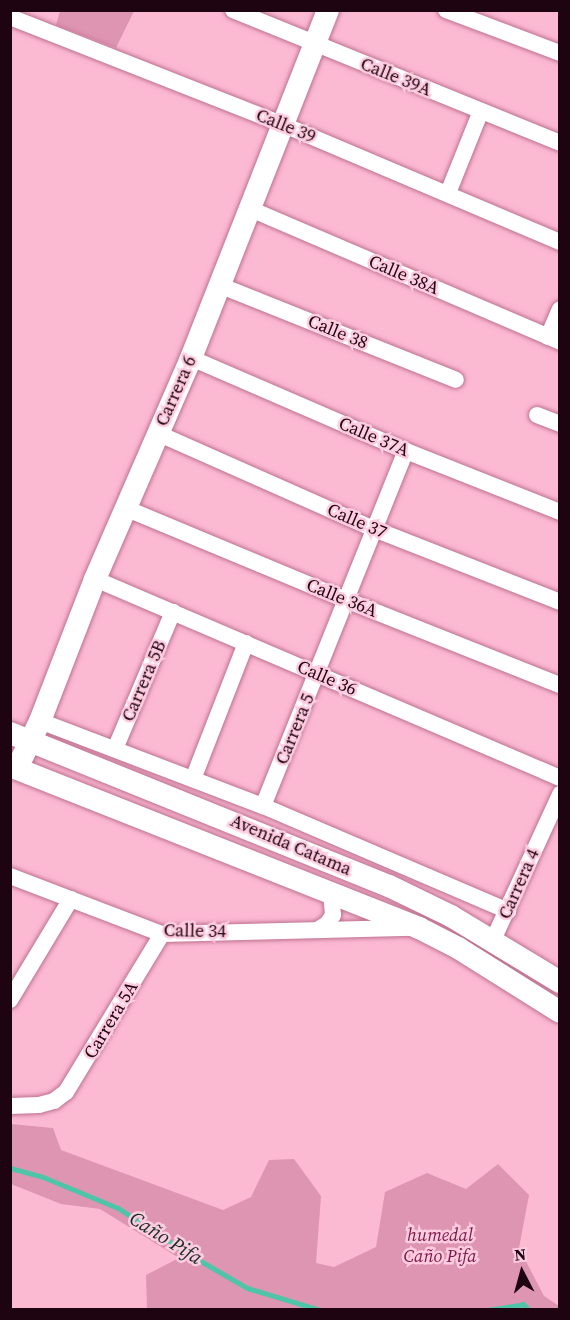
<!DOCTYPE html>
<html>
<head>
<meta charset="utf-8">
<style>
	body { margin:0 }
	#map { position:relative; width:570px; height:1320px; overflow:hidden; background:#fcb9d2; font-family:"Source Serif 4",serif }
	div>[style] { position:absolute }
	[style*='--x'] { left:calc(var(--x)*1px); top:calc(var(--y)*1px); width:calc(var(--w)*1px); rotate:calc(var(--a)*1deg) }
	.green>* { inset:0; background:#de95b1 }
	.stream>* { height:5px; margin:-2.5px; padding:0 2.5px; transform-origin:2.5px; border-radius:2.5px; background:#4ec5a9 }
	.roads { filter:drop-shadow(0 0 2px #be7190) drop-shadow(0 0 2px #be7190) }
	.street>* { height:16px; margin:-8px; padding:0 8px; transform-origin:8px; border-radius:8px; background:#fff }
	.secondary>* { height:22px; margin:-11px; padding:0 11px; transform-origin:11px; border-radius:11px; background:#fff }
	span { translate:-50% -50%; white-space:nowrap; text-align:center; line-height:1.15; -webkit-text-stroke:5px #ffccdf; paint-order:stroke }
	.street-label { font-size:18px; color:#1e0410 }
	.park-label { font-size:18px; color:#7a194b; font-style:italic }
	.water-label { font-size:20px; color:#163029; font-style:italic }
	.frame { position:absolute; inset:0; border:12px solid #1e0410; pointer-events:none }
	.north { position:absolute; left:492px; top:1242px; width:60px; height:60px; -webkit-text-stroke:4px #ffccdf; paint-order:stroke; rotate:354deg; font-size:16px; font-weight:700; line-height:24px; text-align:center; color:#1e0410 }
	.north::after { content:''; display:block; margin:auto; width:21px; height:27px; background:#1e0410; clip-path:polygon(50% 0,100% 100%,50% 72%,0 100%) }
</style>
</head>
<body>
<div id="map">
	<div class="green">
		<div style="clip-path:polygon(60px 11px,60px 10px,134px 11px,116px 48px,56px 25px)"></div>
		<div style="clip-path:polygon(11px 1124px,53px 1128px,61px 1150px,223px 1210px,251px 1197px,269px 1160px,294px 1159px,321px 1196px,316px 1263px,334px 1267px,376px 1247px,385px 1192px,427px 1173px,466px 1189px,498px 1164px,529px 1195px,519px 1248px,544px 1296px,559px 1306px,559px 1309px,147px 1309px,146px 1275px,179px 1258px,100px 1209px,61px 1204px,11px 1184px)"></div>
	</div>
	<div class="stream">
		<div style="--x:10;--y:1168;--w:34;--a:15"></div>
		<div style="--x:43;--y:1177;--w:81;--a:22.5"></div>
		<div style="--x:118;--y:1208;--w:80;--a:33.3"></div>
		<div style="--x:185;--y:1252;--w:72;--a:30.1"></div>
		<div style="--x:247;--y:1288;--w:76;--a:16.8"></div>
		<div style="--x:487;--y:1310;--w:36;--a:-9"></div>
		<div style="--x:523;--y:1304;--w:8;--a:45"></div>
	</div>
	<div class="roads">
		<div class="street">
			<div style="--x:233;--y:10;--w:353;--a:22.1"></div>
			<div style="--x:446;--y:10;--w:122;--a:20.7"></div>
			<div style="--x:10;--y:17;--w:295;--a:21.5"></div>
			<div style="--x:284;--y:125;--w:300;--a:23"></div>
			<div style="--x:448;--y:193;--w:88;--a:-68.1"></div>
			<div style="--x:248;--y:208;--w:340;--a:23.2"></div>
			<div style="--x:219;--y:285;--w:255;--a:21.8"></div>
			<div style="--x:548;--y:337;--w:30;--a:-67"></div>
			<div style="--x:191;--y:358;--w:234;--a:23.4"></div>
			<div style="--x:406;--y:451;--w:166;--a:21.6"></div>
			<div style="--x:537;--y:415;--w:25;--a:21"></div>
			<div style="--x:157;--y:433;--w:237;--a:23.9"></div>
			<div style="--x:374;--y:529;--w:200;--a:21.4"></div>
			<div style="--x:125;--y:508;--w:239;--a:22.6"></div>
			<div style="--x:346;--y:600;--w:230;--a:21.7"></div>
			<div style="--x:95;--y:579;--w:506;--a:23.17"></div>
			<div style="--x:40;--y:721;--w:239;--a:20.9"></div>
			<div style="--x:263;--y:806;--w:267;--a:23.2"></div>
			<div style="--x:115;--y:749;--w:149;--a:-67.1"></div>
			<div style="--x:193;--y:779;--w:146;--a:-68.7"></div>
			<div style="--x:263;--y:806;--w:383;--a:-68.1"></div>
			<div style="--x:10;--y:876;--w:163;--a:20.9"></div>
			<div style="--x:162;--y:934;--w:251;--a:-1.4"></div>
			<div style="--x:317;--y:930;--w:12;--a:-31"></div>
			<div style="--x:327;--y:924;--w:11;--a:-56"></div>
			<div style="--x:333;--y:915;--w:23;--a:-95"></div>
			<div style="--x:493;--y:940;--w:161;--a:-65.3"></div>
			<div style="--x:10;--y:1000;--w:118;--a:-58.9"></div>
			<div style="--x:10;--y:1106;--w:29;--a:-2"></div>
			<div style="--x:39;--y:1105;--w:16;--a:-15"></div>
			<div style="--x:54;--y:1101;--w:15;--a:-37"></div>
			<div style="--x:66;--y:1092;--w:185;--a:-58.7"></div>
		</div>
		<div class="secondary">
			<div style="--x:10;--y:733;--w:409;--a:22"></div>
			<div style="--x:389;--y:886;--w:69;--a:25.8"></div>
			<div style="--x:451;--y:916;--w:127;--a:31.2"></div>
			<div style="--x:10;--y:766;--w:440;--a:21.6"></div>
			<div style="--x:419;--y:928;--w:44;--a:27.1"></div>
			<div style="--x:458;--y:948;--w:120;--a:32.1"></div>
			<div style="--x:17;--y:768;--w:52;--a:-63.9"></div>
			<div style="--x:40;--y:721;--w:152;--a:-68.8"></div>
			<div style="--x:95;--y:579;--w:241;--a:-66.5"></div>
			<div style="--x:191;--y:358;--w:374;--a:-68.5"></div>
		</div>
	</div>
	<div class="street-label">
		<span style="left:396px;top:77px;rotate:22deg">Calle 39A</span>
		<span style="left:286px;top:126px;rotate:22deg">Calle 39</span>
		<span style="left:404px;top:275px;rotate:23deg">Calle 38A</span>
		<span style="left:338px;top:332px;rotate:22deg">Calle 38</span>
		<span style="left:176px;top:391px;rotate:-66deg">Carrera 6</span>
		<span style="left:374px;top:437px;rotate:23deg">Calle 37A</span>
		<span style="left:357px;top:521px;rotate:23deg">Calle 37</span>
		<span style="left:342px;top:598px;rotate:22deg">Calle 36A</span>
		<span style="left:327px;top:678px;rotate:23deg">Calle 36</span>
		<span style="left:144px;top:681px;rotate:-67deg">Carrera 5B</span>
		<span style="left:295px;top:729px;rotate:-68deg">Carrera 5</span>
		<span style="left:291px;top:845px;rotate:23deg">Avenida Catama</span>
		<span style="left:519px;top:884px;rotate:-66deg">Carrera 4</span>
		<span style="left:195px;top:931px;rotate:1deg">Calle 34</span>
		<span style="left:111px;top:1020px;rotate:-59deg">Carrera 5A</span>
	</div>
	<div class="park-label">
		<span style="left:440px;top:1246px">humedal<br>Caño Pifa</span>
	</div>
	<div class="water-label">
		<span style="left:166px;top:1238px;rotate:32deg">Caño Pifa</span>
	</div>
	<div class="frame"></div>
	<div class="north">N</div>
</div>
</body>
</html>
